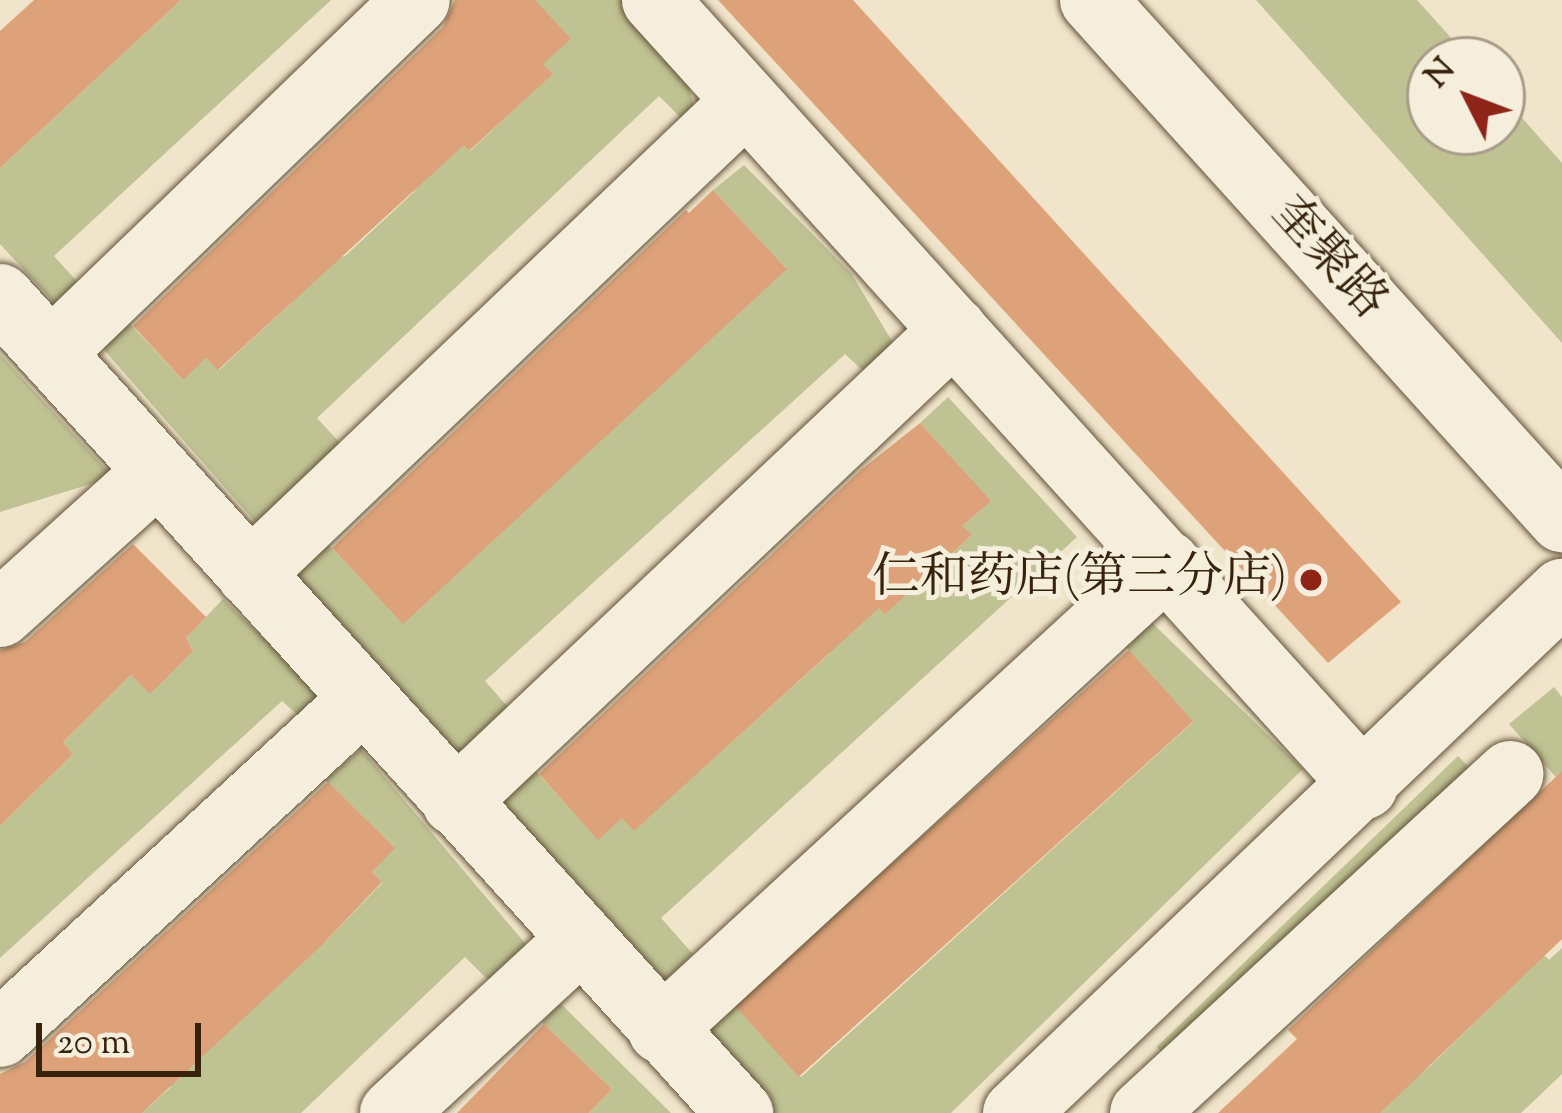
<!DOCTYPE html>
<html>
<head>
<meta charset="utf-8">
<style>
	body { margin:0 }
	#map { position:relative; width:1562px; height:1113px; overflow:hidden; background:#f0e5ca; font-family:"Sorts Mill Goudy","Noto Serif SC",serif }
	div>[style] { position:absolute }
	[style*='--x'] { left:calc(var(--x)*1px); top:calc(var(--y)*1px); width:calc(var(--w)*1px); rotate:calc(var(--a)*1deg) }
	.green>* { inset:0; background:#bfc393; transform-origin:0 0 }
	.building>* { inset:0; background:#dea27a; transform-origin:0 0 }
	.roads { filter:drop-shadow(0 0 3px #65543b) drop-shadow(0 0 3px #65543b) }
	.minor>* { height:66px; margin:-33px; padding:0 33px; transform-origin:33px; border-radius:33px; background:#f5eedd }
	.dots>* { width:33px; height:33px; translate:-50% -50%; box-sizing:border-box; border:6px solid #f5eedd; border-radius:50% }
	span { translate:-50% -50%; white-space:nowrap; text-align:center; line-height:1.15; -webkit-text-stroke:10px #f5eedd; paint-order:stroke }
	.street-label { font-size:48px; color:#37230b }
	.poi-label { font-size:48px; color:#37230b }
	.right { translate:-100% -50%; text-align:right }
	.north { position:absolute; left:1406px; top:36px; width:120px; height:120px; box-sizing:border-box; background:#f5eedd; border:3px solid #a99d89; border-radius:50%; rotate:312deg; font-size:33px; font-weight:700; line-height:48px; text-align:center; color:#37230b }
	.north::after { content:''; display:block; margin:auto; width:42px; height:54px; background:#8f2418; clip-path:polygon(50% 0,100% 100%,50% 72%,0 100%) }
	.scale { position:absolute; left:36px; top:1023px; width:165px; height:54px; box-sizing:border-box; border:6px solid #37230b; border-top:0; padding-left:15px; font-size:36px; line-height:42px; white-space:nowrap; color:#37230b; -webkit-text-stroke:9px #f5eedd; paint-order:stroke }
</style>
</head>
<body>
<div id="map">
	<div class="green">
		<div style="clip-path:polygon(181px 0,331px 0,54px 256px,83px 288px,60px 309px,0 244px,0 168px)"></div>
		<div style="clip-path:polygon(535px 0,629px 0,680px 52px,695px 111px,684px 121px,659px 96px,317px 418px,341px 444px,257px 524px,91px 335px,118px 311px,182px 379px,206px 358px,219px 370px,290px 304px,329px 242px,344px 257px,414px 192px,452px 132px,470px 151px,552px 74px,543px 64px)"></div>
		<div style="clip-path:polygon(1256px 0,1417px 0,1471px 60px,1430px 60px,1430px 132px,1502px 132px,1502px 95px,1562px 163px,1562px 343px)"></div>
		<div style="clip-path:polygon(744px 165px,851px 273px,895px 346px,877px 384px,845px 354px,485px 681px,515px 715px,463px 763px,293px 576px,327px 543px,403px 623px,786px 268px,713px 190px)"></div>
		<div style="clip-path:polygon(0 354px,113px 477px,0 512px)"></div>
		<div style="clip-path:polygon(948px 397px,1077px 537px,661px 918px,693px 954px,659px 986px,495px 805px,534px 769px,598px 839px,622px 817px,634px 830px,829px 654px,867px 595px,885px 613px,971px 536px,962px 526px,990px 501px,920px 423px)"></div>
		<div style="clip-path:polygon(223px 599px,322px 695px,310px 726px,282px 701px,0 958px,0 826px,73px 754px,63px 742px,131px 675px,150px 693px,193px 651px,186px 638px)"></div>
		<div style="clip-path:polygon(1144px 615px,1303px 769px,951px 1113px,767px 1113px,691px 1023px,725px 995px,801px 1077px,1193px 722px,1118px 638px)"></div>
		<div style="clip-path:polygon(1554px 687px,1562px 697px,1562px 784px,1509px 724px)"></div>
		<div style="clip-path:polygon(361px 749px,535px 955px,497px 989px,465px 957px,301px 1113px,142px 1113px,171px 1087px,162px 1076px,326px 941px,382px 883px,372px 872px,394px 847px,325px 780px)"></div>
		<div style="left:1458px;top:756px;width:28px;height:419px;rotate:46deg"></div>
		<div style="clip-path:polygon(1536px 946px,1549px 960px,1562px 948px,1562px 1074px,1521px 1113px,1368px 1113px,1429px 1067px,1500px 998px)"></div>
		<div style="clip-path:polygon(560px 1003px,671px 1113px,589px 1113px,612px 1089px,542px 1022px)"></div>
	</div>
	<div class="building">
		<div style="clip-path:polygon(34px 0,181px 0,0 168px,0 31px)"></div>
		<div style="clip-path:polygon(455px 0,535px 0,571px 39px,543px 64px,553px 74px,469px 151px,464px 145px,218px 370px,206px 358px,183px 380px,133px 326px,443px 27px)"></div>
		<div style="clip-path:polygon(718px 0,853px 0,1401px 602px,1328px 663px)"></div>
		<div style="clip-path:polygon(713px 190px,787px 269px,403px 624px,332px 548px,686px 210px,689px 213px)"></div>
		<div style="clip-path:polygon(920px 423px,991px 501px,962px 526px,972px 535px,885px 614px,879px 608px,634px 831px,622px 818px,598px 840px,539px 774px,862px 469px)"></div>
		<div style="clip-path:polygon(133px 544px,206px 617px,186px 638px,193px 651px,150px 694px,131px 675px,63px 742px,73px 754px,0 826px,0 650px,25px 642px)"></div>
		<div style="left:1129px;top:650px;width:96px;height:531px;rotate:48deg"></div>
		<div style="clip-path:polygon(1562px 771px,1562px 939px,1380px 1113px,1218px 1113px,1297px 1039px,1288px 1030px)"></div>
		<div style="clip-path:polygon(328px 782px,395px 848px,372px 872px,382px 882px,322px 945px,142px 1113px,0 1113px,0 1074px,25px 1062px)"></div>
		<div style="clip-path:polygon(544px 1024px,612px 1089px,589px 1113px,457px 1113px)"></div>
	</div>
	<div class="roads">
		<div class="minor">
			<div style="--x:655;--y:0;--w:1059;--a:47.91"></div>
			<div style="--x:1093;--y:0;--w:700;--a:47.9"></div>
			<div style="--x:0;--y:297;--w:1102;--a:47.8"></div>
			<div style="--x:51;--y:353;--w:508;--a:-43.96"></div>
			<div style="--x:250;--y:574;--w:685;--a:-43.64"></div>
			<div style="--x:0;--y:614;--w:213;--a:-42.1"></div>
			<div style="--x:455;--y:802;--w:687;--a:-43.41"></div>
			<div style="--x:661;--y:1030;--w:688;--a:-42.64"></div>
			<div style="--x:0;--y:1034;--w:494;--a:-42.7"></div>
			<div style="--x:393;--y:1113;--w:255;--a:-42.8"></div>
			<div style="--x:1016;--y:1113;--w:755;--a:-43.66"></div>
			<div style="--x:1143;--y:1113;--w:500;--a:-42.7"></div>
		</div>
	</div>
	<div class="dots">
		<div style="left:1311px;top:580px;background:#8f2418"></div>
	</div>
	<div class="street-label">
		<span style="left:1328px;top:259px;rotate:48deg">奎聚路</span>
	</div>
	<div class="poi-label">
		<span class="right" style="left:1287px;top:580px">仁和药店(第三分店)</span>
	</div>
	<div class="north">N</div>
	<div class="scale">20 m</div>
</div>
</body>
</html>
